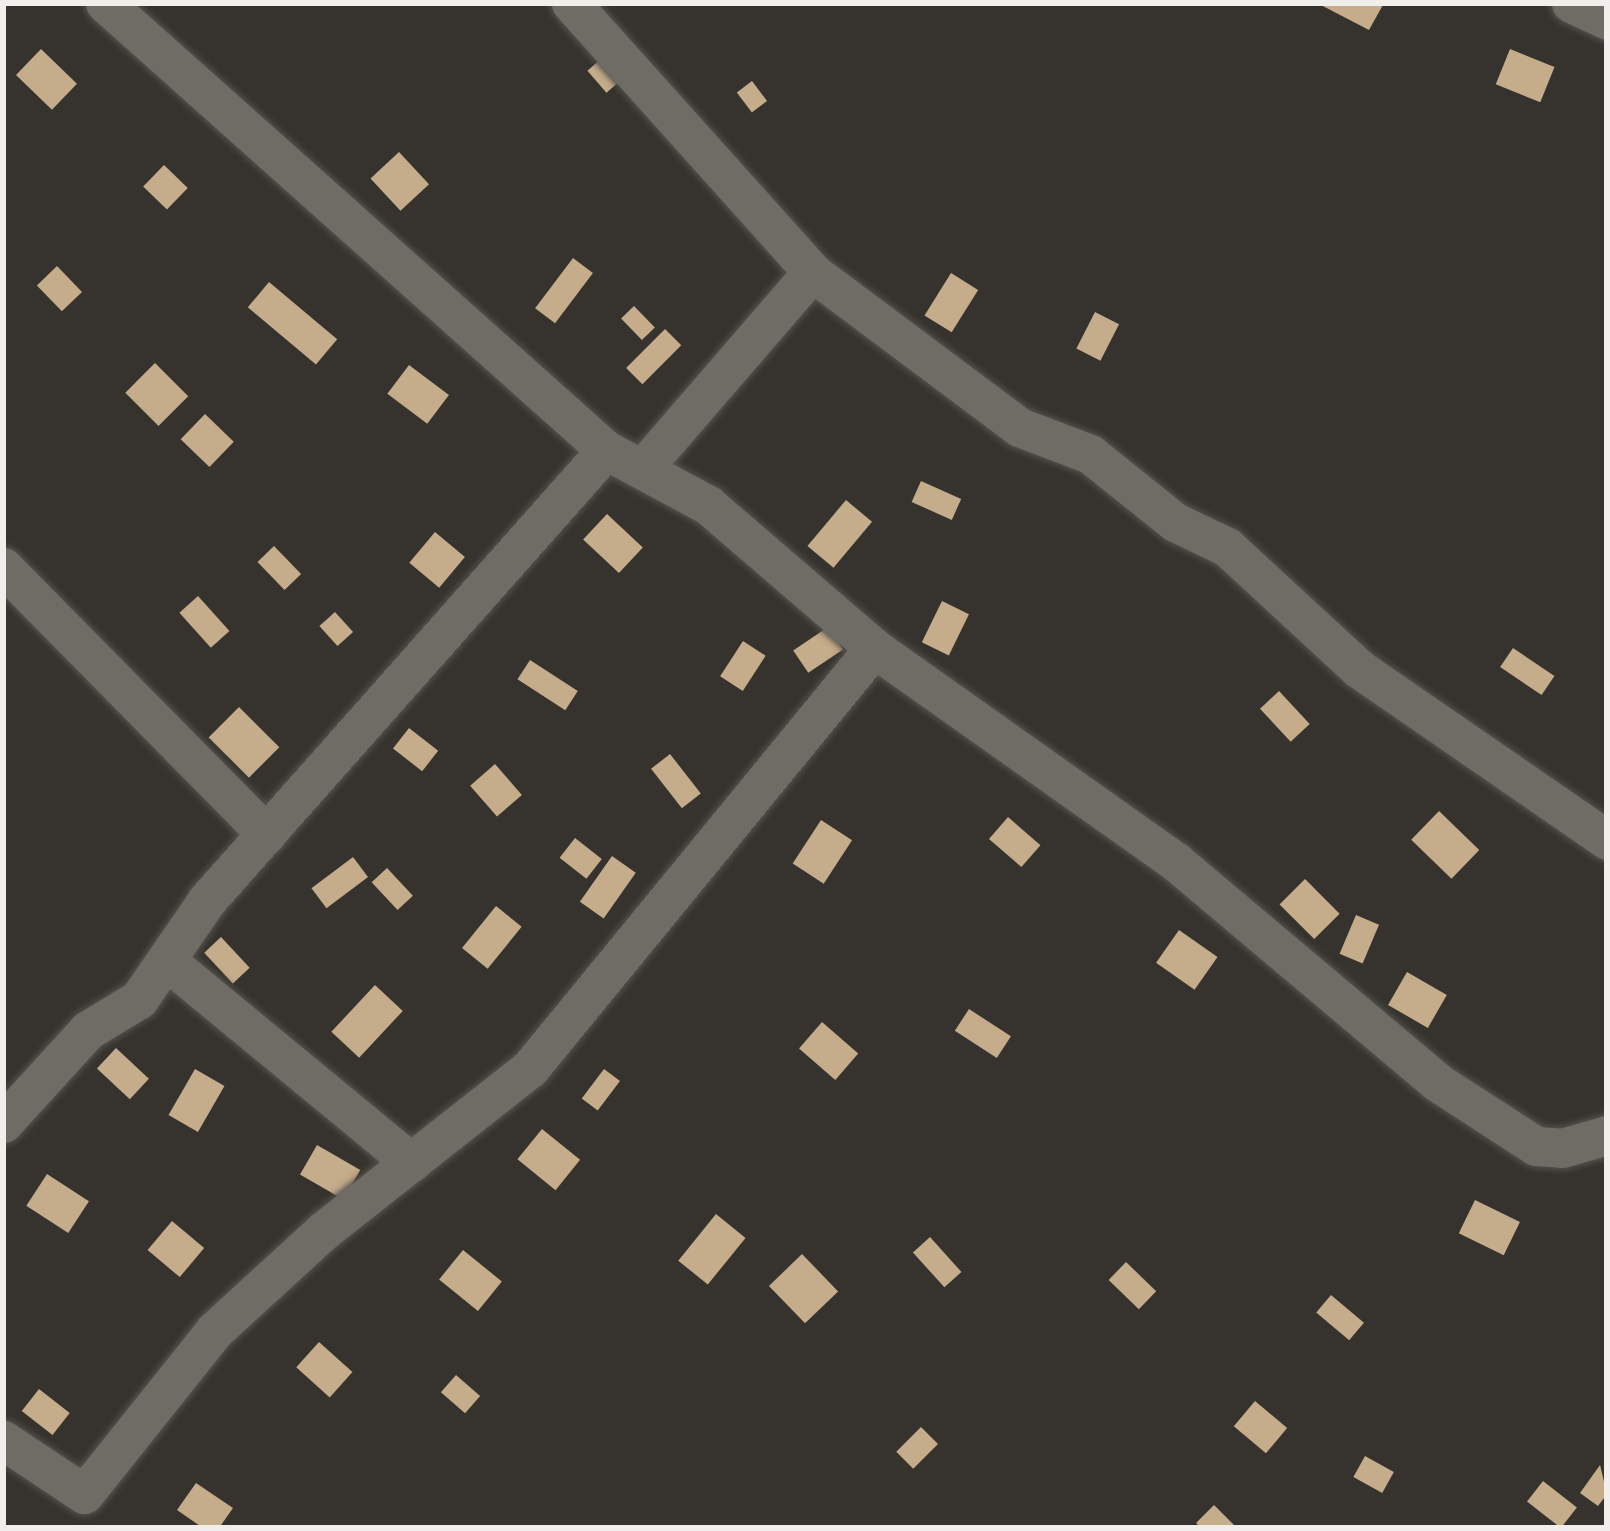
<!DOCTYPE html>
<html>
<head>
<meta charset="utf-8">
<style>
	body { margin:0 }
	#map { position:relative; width:1610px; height:1531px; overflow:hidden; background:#36332e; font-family:"Exo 2",sans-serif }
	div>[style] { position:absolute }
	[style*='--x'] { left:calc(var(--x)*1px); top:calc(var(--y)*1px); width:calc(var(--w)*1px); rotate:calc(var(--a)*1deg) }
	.building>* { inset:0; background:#c5ac8a; transform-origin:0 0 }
	.roads { filter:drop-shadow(0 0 3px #54524e) drop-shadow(0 0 3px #54524e) }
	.minor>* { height:39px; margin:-19.5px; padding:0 19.5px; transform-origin:19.5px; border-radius:19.5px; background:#6f6c66 }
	span { translate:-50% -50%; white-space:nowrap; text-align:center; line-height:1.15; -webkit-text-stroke:12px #1c1b19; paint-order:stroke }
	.frame { position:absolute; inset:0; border:6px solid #f1efec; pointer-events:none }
</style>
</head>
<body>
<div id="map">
	<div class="building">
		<div style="clip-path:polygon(1317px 3px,1384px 3px,1369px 30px)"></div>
		<div style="left:41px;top:49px;width:50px;height:36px;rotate:44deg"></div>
		<div style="left:1510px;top:49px;width:48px;height:38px;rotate:22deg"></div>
		<div style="left:601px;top:59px;width:29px;height:18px;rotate:49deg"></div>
		<div style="left:752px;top:81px;width:25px;height:19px;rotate:53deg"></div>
		<div style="left:399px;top:152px;width:44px;height:39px;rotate:47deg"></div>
		<div style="left:164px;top:165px;width:33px;height:30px;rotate:44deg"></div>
		<div style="left:573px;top:258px;width:25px;height:63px;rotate:37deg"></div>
		<div style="left:57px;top:266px;width:36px;height:28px;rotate:46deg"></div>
		<div style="left:951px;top:273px;width:32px;height:50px;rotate:32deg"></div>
		<div style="left:269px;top:282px;width:89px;height:33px;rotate:40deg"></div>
		<div style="left:634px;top:306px;width:30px;height:18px;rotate:46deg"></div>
		<div style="left:1095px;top:312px;width:27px;height:41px;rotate:27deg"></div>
		<div style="left:665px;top:329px;width:23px;height:55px;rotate:45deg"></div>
		<div style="left:155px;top:363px;width:47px;height:42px;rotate:45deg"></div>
		<div style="left:409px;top:365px;width:50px;height:36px;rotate:37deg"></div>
		<div style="left:205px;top:414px;width:40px;height:35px;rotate:44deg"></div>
		<div style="left:921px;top:481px;width:44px;height:23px;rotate:24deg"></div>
		<div style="left:846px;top:500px;width:34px;height:60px;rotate:40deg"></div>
		<div style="left:607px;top:514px;width:49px;height:35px;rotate:43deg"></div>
		<div style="left:435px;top:532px;width:39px;height:40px;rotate:40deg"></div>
		<div style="left:274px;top:546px;width:39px;height:23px;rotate:46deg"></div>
		<div style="left:198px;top:596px;width:47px;height:25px;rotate:48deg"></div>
		<div style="left:942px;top:601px;width:30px;height:46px;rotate:26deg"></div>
		<div style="left:335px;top:612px;width:27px;height:21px;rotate:48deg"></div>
		<div style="left:828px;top:627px;width:27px;height:42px;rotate:56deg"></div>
		<div style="left:743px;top:641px;width:27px;height:42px;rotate:33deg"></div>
		<div style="left:1513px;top:648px;width:50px;height:23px;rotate:34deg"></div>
		<div style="left:530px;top:660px;width:57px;height:23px;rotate:33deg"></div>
		<div style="left:1279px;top:691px;width:45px;height:26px;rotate:47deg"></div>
		<div style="left:239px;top:707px;width:57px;height:43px;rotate:45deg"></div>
		<div style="left:409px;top:728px;width:37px;height:26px;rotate:38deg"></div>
		<div style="left:670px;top:754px;width:50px;height:24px;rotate:52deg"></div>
		<div style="left:495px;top:764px;width:41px;height:33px;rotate:49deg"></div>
		<div style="left:1439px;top:811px;width:56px;height:40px;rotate:44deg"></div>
		<div style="left:1008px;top:817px;width:43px;height:29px;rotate:41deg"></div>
		<div style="left:821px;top:820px;width:37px;height:52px;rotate:33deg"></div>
		<div style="left:575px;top:838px;width:34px;height:25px;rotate:38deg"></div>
		<div style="left:612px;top:856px;width:29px;height:56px;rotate:35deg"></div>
		<div style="left:353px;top:857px;width:25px;height:52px;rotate:53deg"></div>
		<div style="left:387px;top:868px;width:38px;height:21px;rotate:47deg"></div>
		<div style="left:1305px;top:879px;width:49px;height:36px;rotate:45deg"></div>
		<div style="left:496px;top:906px;width:33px;height:54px;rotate:39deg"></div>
		<div style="left:1356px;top:915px;width:25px;height:42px;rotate:23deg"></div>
		<div style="left:1179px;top:930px;width:47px;height:40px;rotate:35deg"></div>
		<div style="left:221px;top:937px;width:42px;height:23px;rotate:47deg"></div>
		<div style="left:1407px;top:972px;width:46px;height:38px;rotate:30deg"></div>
		<div style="left:375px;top:985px;width:38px;height:64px;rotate:43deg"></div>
		<div style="left:969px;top:1009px;width:50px;height:26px;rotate:33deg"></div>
		<div style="left:822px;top:1022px;width:48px;height:35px;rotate:41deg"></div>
		<div style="left:116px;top:1048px;width:45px;height:28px;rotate:43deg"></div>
		<div style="left:195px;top:1069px;width:34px;height:53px;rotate:30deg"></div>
		<div style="left:604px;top:1069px;width:20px;height:37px;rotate:37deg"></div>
		<div style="left:542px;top:1129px;width:49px;height:39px;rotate:39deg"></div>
		<div style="left:317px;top:1145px;width:50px;height:34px;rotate:30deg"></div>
		<div style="left:47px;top:1174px;width:50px;height:38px;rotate:33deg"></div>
		<div style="left:1475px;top:1200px;width:50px;height:37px;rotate:26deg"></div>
		<div style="left:716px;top:1214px;width:38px;height:60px;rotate:39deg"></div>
		<div style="left:172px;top:1221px;width:42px;height:38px;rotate:40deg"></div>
		<div style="left:930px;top:1237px;width:47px;height:23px;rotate:48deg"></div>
		<div style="left:463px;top:1250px;width:50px;height:38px;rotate:39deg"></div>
		<div style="left:802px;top:1254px;width:52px;height:46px;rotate:46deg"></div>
		<div style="left:1126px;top:1262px;width:42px;height:25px;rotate:44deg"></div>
		<div style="left:1331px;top:1295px;width:43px;height:23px;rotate:40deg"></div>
		<div style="left:319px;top:1342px;width:45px;height:34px;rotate:42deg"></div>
		<div style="left:456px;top:1375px;width:32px;height:23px;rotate:41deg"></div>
		<div style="left:39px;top:1389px;width:39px;height:28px;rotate:38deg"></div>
		<div style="left:1255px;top:1401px;width:42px;height:33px;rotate:40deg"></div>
		<div style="left:921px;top:1427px;width:24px;height:35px;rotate:45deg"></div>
		<div style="left:1365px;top:1456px;width:33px;height:24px;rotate:29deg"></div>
		<div style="clip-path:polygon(1600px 1465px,1607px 1494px,1598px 1506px,1580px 1493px)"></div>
		<div style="left:1543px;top:1481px;width:43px;height:26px;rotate:38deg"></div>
		<div style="clip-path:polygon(196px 1483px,233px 1508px,219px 1528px,203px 1528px,177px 1510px)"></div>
		<div style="clip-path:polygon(1214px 1505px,1237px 1528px,1201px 1528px,1196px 1523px)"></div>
	</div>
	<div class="roads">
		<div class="minor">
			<div style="--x:105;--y:3;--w:671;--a:41.74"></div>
			<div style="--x:606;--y:450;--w:116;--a:28.3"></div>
			<div style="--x:708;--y:505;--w:219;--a:40.7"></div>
			<div style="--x:874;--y:648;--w:370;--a:35.3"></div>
			<div style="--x:1176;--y:862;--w:341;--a:40.1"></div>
			<div style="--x:1437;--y:1082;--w:118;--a:32.9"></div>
			<div style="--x:1536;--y:1146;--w:26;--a:4"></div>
			<div style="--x:1562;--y:1148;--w:47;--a:-16.1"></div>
			<div style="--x:571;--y:3;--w:361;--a:48.1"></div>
			<div style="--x:812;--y:272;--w:259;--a:36.8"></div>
			<div style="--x:1019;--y:427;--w:76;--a:20.8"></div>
			<div style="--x:1090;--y:454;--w:109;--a:38.7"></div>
			<div style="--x:1175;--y:522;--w:58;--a:25.7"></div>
			<div style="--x:1227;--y:547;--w:178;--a:42.7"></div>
			<div style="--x:1358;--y:668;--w:303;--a:34.6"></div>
			<div style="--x:1571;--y:3;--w:40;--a:25"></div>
			<div style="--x:642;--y:469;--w:260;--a:-49.2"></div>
			<div style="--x:3;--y:567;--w:375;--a:45.4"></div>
			<div style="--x:168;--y:962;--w:315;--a:39.5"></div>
			<div style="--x:3;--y:1123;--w:126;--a:-47.6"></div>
			<div style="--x:88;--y:1030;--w:60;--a:-31.3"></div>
			<div style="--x:139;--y:999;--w:120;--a:-55.5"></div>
			<div style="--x:207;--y:900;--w:601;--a:-48.44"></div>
			<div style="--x:3;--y:1440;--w:97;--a:33.7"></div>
			<div style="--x:84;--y:1494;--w:210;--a:-51.4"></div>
			<div style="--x:215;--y:1330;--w:147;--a:-42.5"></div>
			<div style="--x:323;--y:1231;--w:263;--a:-38.2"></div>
			<div style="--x:530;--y:1068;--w:543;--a:-50.68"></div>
		</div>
	</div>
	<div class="frame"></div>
</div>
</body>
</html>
